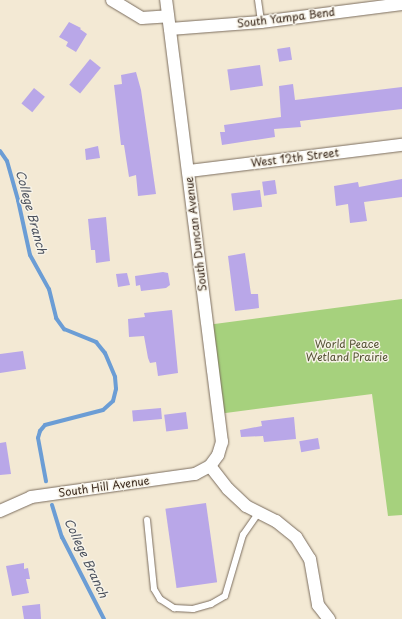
<!DOCTYPE html>
<html>
<head>
<meta charset="utf-8">
<style>
	body { margin:0 }
	#map { position:relative; width:402px; height:619px; overflow:hidden; background:#f3e9d4; font-family:"Playpen Sans",sans-serif }
	div>[style] { position:absolute }
	[style*='--x'] { left:calc(var(--x)*1px); top:calc(var(--y)*1px); width:calc(var(--w)*1px); rotate:calc(var(--a)*1deg) }
	.green>* { inset:0; background:#a6d17d }
	.stream>* { height:4px; margin:-2px; padding:0 2px; transform-origin:2px; border-radius:2px; background:#6b9dd5 }
	.building>* { inset:0; background:#b9a7e8; transform-origin:0 0 }
	.roads { filter:drop-shadow(0 0 1px #7b6d5e) drop-shadow(0 0 1px #7b6d5e) }
	.service>* { height:6px; margin:-3px; padding:0 3px; transform-origin:3px; border-radius:3px; background:#fff }
	.minor>* { height:12px; margin:-6px; padding:0 6px; transform-origin:6px; border-radius:6px; background:#fff }
	span { translate:-50% -50%; white-space:nowrap; text-align:center; line-height:1.15; -webkit-text-stroke:3px #f7f3e8; paint-order:stroke }
	.street-label { font-size:11px; color:#3b2a1e }
	.park-label { font-size:11px; color:#565436 }
	.water-label { font-size:12px; color:#4c525e; font-style:italic }
</style>
</head>
<body>
<div id="map">
	<div class="green">
		<div style="clip-path:polygon(402px 299px,402px 515px,388px 516px,372px 394px,218px 414px,207px 325px)"></div>
	</div>
	<div class="stream">
		<div style="--x:0;--y:151;--w:12;--a:55"></div>
		<div style="--x:7;--y:161;--w:41;--a:74.2"></div>
		<div style="--x:18;--y:200;--w:56;--a:77.7"></div>
		<div style="--x:30;--y:255;--w:39;--a:61"></div>
		<div style="--x:49;--y:289;--w:30;--a:76"></div>
		<div style="--x:56;--y:318;--w:14;--a:54"></div>
		<div style="--x:64;--y:329;--w:35;--a:22"></div>
		<div style="--x:96;--y:342;--w:14;--a:51"></div>
		<div style="--x:105;--y:353;--w:26;--a:67"></div>
		<div style="--x:115;--y:377;--w:12;--a:85"></div>
		<div style="--x:116;--y:389;--w:12;--a:104"></div>
		<div style="--x:113;--y:401;--w:13;--a:138"></div>
		<div style="--x:103;--y:410;--w:60;--a:165.5"></div>
		<div style="--x:45;--y:425;--w:8;--a:130"></div>
		<div style="--x:40;--y:431;--w:7;--a:106"></div>
		<div style="--x:38;--y:438;--w:44;--a:79.5"></div>
		<div style="--x:52;--y:505;--w:34;--a:73"></div>
		<div style="--x:62;--y:537;--w:92;--a:62.9"></div>
	</div>
	<div class="building">
		<div style="clip-path:polygon(69px 22px,81px 28px,80px 29px,87px 34px,76px 52px,66px 46px,68px 42px,59px 37px)"></div>
		<div style="left:290px;top:47px;width:13px;height:13px;rotate:81deg"></div>
		<div style="left:90px;top:59px;width:14px;height:33px;rotate:39deg"></div>
		<div style="left:260px;top:65px;width:21px;height:33px;rotate:82deg"></div>
		<div style="clip-path:polygon(136px 72px,141px 90px,156px 194px,138px 196px,136px 175px,129px 177px,124px 145px,121px 145px,114px 85px,122px 84px,121px 75px)"></div>
		<div style="clip-path:polygon(293px 84px,295px 100px,402px 87px,402px 109px,300px 121px,301px 127px,274px 129px,275px 137px,222px 145px,220px 132px,225px 132px,224px 125px,281px 117px,279px 86px)"></div>
		<div style="left:34px;top:88px;width:14px;height:20px;rotate:39deg"></div>
		<div style="clip-path:polygon(98px 146px,100px 158px,86px 160px,85px 149px)"></div>
		<div style="clip-path:polygon(402px 179px,402px 197px,364px 202px,367px 221px,350px 223px,348px 204px,336px 206px,334px 186px,358px 182px,359px 187px)"></div>
		<div style="left:275px;top:180px;width:14px;height:13px;rotate:82deg"></div>
		<div style="left:260px;top:190px;width:17px;height:29px;rotate:83deg"></div>
		<div style="clip-path:polygon(106px 217px,110px 261px,96px 263px,95px 250px,91px 250px,88px 219px)"></div>
		<div style="clip-path:polygon(245px 253px,251px 294px,258px 294px,259px 308px,235px 311px,228px 256px)"></div>
		<div style="clip-path:polygon(163px 272px,168px 273px,170px 285px,166px 288px,141px 291px,140px 285px,136px 286px,135px 276px)"></div>
		<div style="clip-path:polygon(127px 273px,130px 285px,118px 287px,116px 274px)"></div>
		<div style="clip-path:polygon(172px 310px,178px 373px,158px 376px,156px 362px,150px 363px,148px 358px,144px 336px,129px 337px,128px 319px,145px 317px,144px 313px)"></div>
		<div style="clip-path:polygon(23px 351px,26px 369px,0 373px,0 354px)"></div>
		<div style="left:161px;top:408px;width:11px;height:29px;rotate:85deg"></div>
		<div style="left:186px;top:412px;width:17px;height:22px;rotate:83deg"></div>
		<div style="clip-path:polygon(294px 417px,296px 439px,264px 442px,263px 436px,241px 437px,240px 430px,262px 426px,261px 421px)"></div>
		<div style="left:318px;top:438px;width:11px;height:19px;rotate:80deg"></div>
		<div style="clip-path:polygon(6px 442px,11px 474px,0 475px,0 443px)"></div>
		<div style="left:206px;top:503px;width:80px;height:41px;rotate:82deg"></div>
		<div style="clip-path:polygon(24px 563px,24px 569px,28px 568px,30px 579px,26px 579px,29px 593px,12px 596px,6px 566px)"></div>
		<div style="clip-path:polygon(40px 604px,41px 619px,24px 619px,22px 606px)"></div>
	</div>
	<div class="roads">
		<div class="service">
			<div style="--x:258;--y:0;--w:22;--a:82"></div>
			<div style="--x:147;--y:520;--w:69;--a:84.2"></div>
			<div style="--x:154;--y:589;--w:12;--a:59"></div>
			<div style="--x:160;--y:599;--w:17;--a:33"></div>
			<div style="--x:174;--y:608;--w:19;--a:3"></div>
			<div style="--x:193;--y:609;--w:19;--a:-16"></div>
			<div style="--x:211;--y:604;--w:16;--a:-30"></div>
			<div style="--x:225;--y:596;--w:64;--a:-73.6"></div>
			<div style="--x:243;--y:535;--w:28;--a:-55"></div>
		</div>
		<div class="minor">
			<div style="--x:112;--y:0;--w:35;--a:31"></div>
			<div style="--x:142;--y:18;--w:26;--a:-4"></div>
			<div style="--x:170;--y:29;--w:91;--a:-4.4"></div>
			<div style="--x:261;--y:22;--w:142;--a:-7.3"></div>
			<div style="--x:189;--y:171;--w:215;--a:-7"></div>
			<div style="--x:210;--y:466;--w:29;--a:52"></div>
			<div style="--x:228;--y:489;--w:25;--a:43"></div>
			<div style="--x:246;--y:506;--w:34;--a:27"></div>
			<div style="--x:276;--y:521;--w:26;--a:39"></div>
			<div style="--x:296;--y:537;--w:26;--a:58"></div>
			<div style="--x:310;--y:559;--w:47;--a:80.1"></div>
			<div style="--x:318;--y:605;--w:18;--a:52"></div>
			<div style="--x:0;--y:511;--w:34;--a:-24"></div>
			<div style="--x:31;--y:497;--w:166;--a:-8"></div>
			<div style="--x:195;--y:474;--w:17;--a:-28"></div>
			<div style="--x:210;--y:466;--w:14;--a:-54"></div>
			<div style="--x:218;--y:455;--w:14;--a:-73"></div>
			<div style="--x:222;--y:442;--w:446;--a:-97.2"></div>
		</div>
	</div>
	<div class="street-label">
		<span style="left:286px;top:18px;rotate:-7deg">South Yampa Bend</span>
		<span style="left:295px;top:158px;rotate:-7deg">West 12th Street</span>
		<span style="left:196px;top:234px;rotate:-97deg">South Duncan Avenue</span>
		<span style="left:104px;top:487px;rotate:-8deg">South Hill Avenue</span>
	</div>
	<div class="park-label">
		<span style="left:347px;top:351px">World Peace<br>Wetland Prairie</span>
	</div>
	<div class="water-label">
		<span style="left:31px;top:212px;rotate:75deg">College Branch</span>
		<span style="left:86px;top:558px;rotate:65deg">College Branch</span>
	</div>
</div>
</body>
</html>
